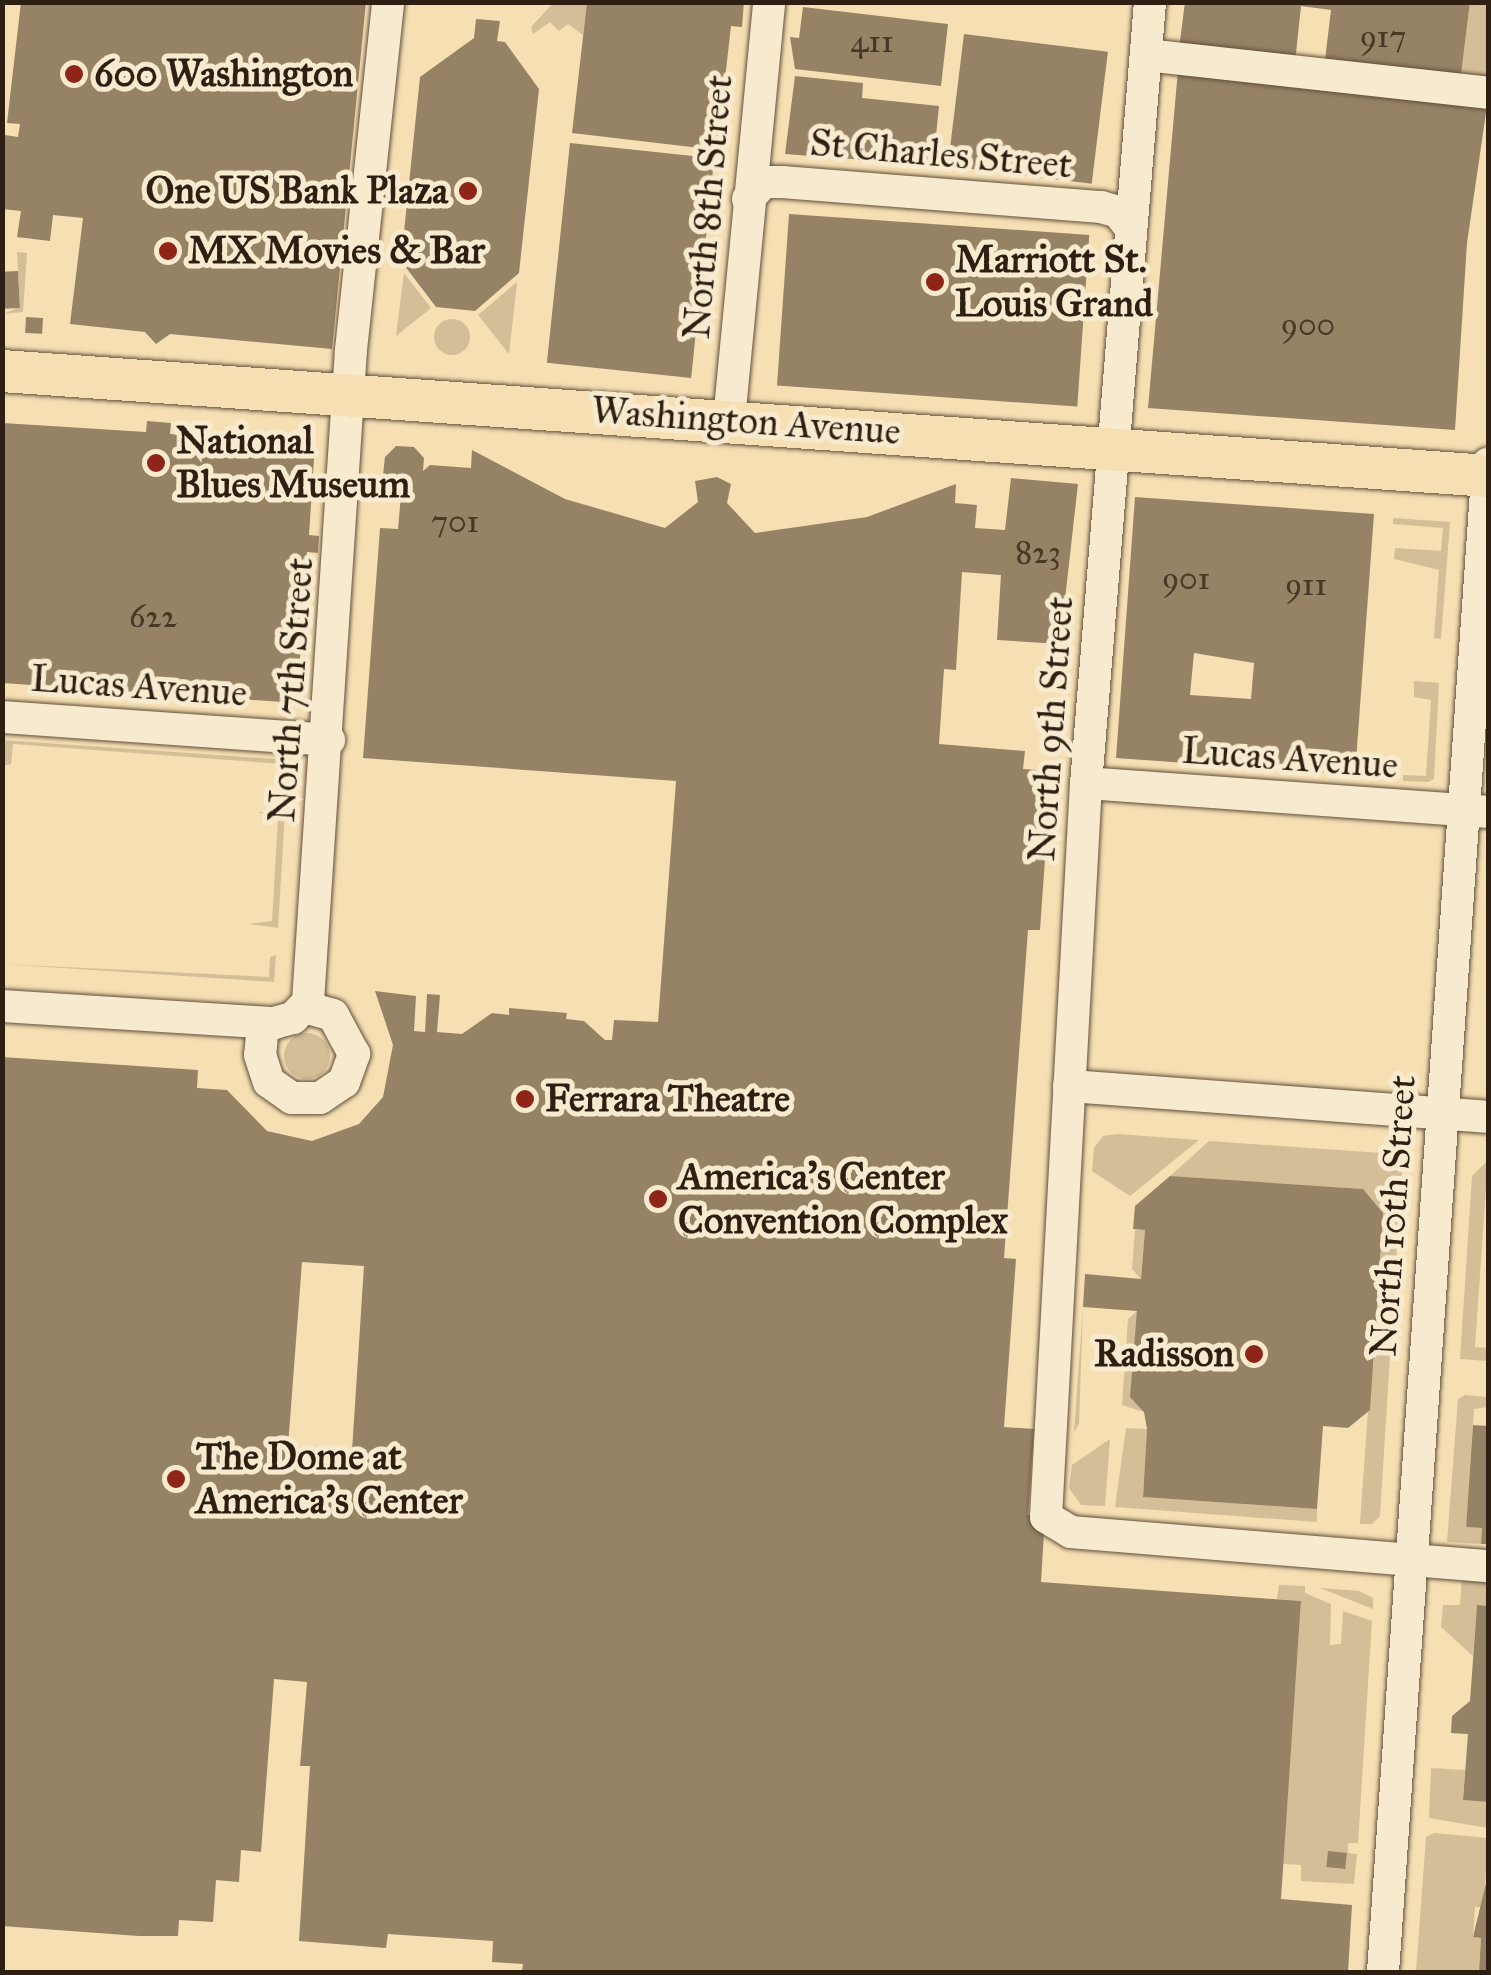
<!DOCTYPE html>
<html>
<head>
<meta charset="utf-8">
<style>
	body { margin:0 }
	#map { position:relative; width:1491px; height:1975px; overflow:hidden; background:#f5dfb3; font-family:"IM FELL Great Primer",serif }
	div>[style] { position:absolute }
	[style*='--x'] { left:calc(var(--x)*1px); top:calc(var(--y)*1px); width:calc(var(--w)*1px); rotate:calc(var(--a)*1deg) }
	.green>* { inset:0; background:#d3be98 }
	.round { border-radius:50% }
	.building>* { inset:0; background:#968366; transform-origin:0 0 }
	.roads { filter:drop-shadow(0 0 2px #604f3b) drop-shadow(0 0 2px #604f3b) }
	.minor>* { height:32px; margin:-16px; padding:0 16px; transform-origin:16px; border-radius:16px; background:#f8eace }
	.major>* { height:42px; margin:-21px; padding:0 21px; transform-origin:21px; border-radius:21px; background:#f5dfb3 }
	.dots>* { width:28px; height:28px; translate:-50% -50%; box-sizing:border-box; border:5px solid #f8eace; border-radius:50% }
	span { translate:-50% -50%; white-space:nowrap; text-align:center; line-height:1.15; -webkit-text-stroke:10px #f8eace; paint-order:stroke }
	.number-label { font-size:32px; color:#493828 }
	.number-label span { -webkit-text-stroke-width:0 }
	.poi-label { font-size:38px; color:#2f1f13; font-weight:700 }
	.left { translate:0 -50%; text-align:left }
	.right { translate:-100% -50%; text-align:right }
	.street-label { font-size:38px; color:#2f1f13 }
	.frame { position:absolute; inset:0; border:5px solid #2f1f13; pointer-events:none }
</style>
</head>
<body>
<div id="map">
	<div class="green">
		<div style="clip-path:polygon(553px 3px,587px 4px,583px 35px,568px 24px,559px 31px,550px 22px,533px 34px,531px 27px)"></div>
		<div style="clip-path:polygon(1470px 3px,1488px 3px,1488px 86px,1460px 83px)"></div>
		<div style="clip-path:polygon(17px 252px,27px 253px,23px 312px,3px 314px,20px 307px)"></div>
		<div style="clip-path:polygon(404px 273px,431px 308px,396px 336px)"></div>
		<div style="clip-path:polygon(517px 282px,509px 354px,478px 315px)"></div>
		<div class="round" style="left:434px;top:319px;width:36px;height:36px"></div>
		<div style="clip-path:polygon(1393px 518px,1450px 522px,1441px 639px,1434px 638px,1439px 570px,1394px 559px,1395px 548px,1441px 551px,1443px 528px,1393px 524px)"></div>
		<div style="clip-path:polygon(1414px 681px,1439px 683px,1434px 779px,1428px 782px,1403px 781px,1403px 775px,1426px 776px,1431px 700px,1414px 697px)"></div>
		<div style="clip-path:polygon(2px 740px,289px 760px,287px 786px,282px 764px,13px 744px,11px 764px,3px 766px)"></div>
		<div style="clip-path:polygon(258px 812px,285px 813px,278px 928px,249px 924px,272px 921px,278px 820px)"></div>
		<div style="clip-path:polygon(276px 955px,274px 982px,2px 964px,269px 977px,270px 957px)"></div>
		<div class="round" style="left:284px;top:1033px;width:46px;height:46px"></div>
		<div style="clip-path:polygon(1103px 1136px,1118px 1134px,1199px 1140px,1130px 1196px,1092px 1171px,1094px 1148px)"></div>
		<div style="clip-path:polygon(1209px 1141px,1381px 1153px,1402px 1166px,1380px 1516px,1372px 1524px,1360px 1524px,1382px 1212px,1362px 1189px,1170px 1176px)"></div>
		<div style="clip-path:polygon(1488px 1160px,1475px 1347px,1488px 1348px,1488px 1361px,1460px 1359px,1472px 1176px)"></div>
		<div style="clip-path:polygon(1135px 1230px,1145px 1230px,1141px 1279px,1132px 1269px)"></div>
		<div style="clip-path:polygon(1083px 1307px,1079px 1424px,1074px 1432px)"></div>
		<div style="clip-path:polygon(1137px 1311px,1144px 1412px,1122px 1405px,1128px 1319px)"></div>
		<div style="clip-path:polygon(1465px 1395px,1488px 1397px,1488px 1407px,1474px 1409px,1466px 1527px,1482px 1528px,1481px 1544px,1447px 1542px,1458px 1399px)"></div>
		<div style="clip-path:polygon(1126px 1428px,1147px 1429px,1143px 1497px,1317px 1509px,1317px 1522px,1115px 1507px)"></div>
		<div style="clip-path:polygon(1110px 1439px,1105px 1506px,1081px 1505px,1069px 1488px,1072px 1465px)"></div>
		<div style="clip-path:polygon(1462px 1576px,1488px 1577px,1488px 1606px,1477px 1606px,1473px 1656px,1441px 1627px,1443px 1605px,1460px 1605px)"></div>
		<div style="clip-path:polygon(1279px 1585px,1305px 1586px,1305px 1593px,1331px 1604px,1330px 1645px,1341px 1644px,1343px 1611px,1372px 1621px,1358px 1843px,1348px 1843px,1348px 1853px,1357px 1854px,1354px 1884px,1301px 1881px,1301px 1865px,1283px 1864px,1301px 1601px,1277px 1599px)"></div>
		<div style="clip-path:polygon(1320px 1588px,1359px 1591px,1373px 1598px,1373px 1609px)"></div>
		<div style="clip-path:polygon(1431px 1768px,1465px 1770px,1463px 1800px,1488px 1802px,1488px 1828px,1429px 1818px)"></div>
		<div style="clip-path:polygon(1434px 1833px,1488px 1838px,1484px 1907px,1475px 1907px,1473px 1937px,1481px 1938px,1479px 1972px,1416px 1972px,1426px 1837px)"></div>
	</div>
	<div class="building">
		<div style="clip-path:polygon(21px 2px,366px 2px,332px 349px,170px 334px,156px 344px,145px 332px,70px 324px,83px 218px,53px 215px,50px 241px,17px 237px,21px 211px,2px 209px,5px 135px,18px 137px,20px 124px,7px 123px)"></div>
		<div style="clip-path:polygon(587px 2px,744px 2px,742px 27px,731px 26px,717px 150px,572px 133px)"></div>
		<div style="clip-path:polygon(1185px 2px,1470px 2px,1460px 83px,1324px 68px,1331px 10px,1301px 6px,1295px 63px,1179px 49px)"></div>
		<div style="clip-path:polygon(803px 7px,948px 24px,941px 86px,795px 69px,790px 37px,799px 38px)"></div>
		<div style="clip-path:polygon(476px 19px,500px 21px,497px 41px,505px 42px,539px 89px,519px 273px,475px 311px,436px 307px,401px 261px,420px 77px,474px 38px)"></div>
		<div style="left:964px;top:34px;width:145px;height:133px;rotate:7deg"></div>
		<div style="clip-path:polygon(1178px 70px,1488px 99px,1467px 243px,1455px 430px,1148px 408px)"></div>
		<div style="clip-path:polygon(795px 76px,863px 83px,862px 98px,939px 106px,933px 165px,785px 154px)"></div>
		<div style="left:570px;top:143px;width:145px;height:221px;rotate:6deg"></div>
		<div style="left:789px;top:214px;width:301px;height:172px;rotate:4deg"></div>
		<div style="left:18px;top:271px;width:37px;height:16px;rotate:87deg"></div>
		<div style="left:26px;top:317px;width:17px;height:16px;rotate:3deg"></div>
		<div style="clip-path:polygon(147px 421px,171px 423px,170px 434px,315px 444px,309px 535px,319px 536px,318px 553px,307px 552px,297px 703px,2px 683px,3px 423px,146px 432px)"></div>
		<div style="clip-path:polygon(evenodd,396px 446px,414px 447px,424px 458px,423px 471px,430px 465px,471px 468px,472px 450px,565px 499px,665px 528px,698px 502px,695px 481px,717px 477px,731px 484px,727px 503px,755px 533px,867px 517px,956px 484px,955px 503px,977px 505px,975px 528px,1005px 530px,1011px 478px,1078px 484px,1060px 644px,997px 640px,1001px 575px,962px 572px,956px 670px,944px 669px,939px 744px,1025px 751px,1023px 769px,1038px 770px,1037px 788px,1050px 788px,1040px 930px,1028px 930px,1004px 1258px,1016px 1259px,1004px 1427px,1034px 1429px,1028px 1515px,1045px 1517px,1041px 1582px,1301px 1601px,1281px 1899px,1352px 1905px,1348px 1972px,522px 1972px,523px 1964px,492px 1962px,493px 1941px,388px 1934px,386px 1948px,299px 1941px,310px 1766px,300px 1766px,307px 1682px,274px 1679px,261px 1852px,241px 1850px,239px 1882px,216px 1880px,213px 1922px,179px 1920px,178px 1936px,139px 1936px,2px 1926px,2px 1057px,198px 1070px,197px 1088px,227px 1090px,267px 1131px,312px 1141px,359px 1124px,383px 1097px,393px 1045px,375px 991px,416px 996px,414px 1031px,425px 1032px,427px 994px,440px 995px,437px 1032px,462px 1034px,492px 1013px,509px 1015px,509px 1008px,567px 1013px,566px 1019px,584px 1021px,605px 1040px,612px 1040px,614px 1020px,658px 1022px,676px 781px,363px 758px,380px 528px,398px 529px,401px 495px,408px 489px,393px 488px,383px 475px,385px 457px,396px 446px,302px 1262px,364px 1266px,352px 1451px,288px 1446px,302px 1262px)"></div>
		<div style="clip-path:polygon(evenodd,1135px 497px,1374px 514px,1355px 775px,1116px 758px,1135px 497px,1194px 653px,1254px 663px,1251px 699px,1190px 695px,1194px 653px)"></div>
		<div style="clip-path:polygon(1170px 1176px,1363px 1189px,1383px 1213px,1370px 1410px,1348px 1428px,1323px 1426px,1317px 1509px,1143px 1497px,1147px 1429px,1144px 1412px,1130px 1397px,1137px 1311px,1083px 1307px,1085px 1274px,1141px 1279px,1145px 1230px,1133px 1229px,1135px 1206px)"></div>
		<div style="clip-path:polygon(1473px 1425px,1488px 1426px,1488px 1544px,1481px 1544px,1482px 1528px,1466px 1527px)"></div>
		<div style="clip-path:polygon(1477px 1605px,1488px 1606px,1488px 1802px,1463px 1800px,1468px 1734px,1451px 1733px,1452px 1716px,1470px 1701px)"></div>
		<div style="left:1328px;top:1851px;width:19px;height:16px;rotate:6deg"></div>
		<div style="clip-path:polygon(1486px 1883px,1488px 1972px,1479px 1972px,1481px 1938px,1473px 1937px)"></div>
	</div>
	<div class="roads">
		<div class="minor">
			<div style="--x:1150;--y:2;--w:784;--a:94.68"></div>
			<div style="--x:1086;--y:783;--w:735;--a:93.12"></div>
			<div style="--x:1046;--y:1517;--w:29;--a:31"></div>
			<div style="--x:1071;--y:1532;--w:418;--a:4.7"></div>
			<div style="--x:1146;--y:55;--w:344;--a:6.3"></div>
			<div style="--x:748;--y:199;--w:23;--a:-47"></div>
			<div style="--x:764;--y:182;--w:18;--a:0"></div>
			<div style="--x:782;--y:182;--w:320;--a:4.5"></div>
			<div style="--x:1101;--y:207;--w:18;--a:16"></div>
			<div style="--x:1118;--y:212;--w:16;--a:52"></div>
			<div style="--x:729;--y:420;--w:420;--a:-84.5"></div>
			<div style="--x:2;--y:717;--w:328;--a:4"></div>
			<div style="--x:1086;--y:783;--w:403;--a:4.1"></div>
			<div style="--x:2;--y:1006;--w:273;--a:3.6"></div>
			<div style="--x:274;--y:1023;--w:20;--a:-15"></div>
			<div style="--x:293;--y:1018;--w:22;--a:-47"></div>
			<div style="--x:308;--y:1002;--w:653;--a:-86.23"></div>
			<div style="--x:351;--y:350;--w:350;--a:-83.9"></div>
			<div style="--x:263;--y:1023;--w:32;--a:95"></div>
			<div style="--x:260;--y:1055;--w:28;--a:72"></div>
			<div style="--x:269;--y:1082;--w:28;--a:35"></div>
			<div style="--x:292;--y:1098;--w:28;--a:0"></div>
			<div style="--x:320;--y:1098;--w:29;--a:-34"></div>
			<div style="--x:344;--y:1082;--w:30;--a:-70"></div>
			<div style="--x:354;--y:1054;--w:44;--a:-118.3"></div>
			<div style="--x:333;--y:1015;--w:29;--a:-164"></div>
			<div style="--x:1069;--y:1086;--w:420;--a:4.2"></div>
			<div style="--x:1383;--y:1972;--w:1512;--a:-86.02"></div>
		</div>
		<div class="major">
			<div style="--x:2;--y:371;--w:1490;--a:4.04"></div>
		</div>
	</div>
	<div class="dots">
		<div style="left:74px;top:74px;background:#8f2418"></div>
		<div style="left:468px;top:191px;background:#8f2418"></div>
		<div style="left:168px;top:251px;background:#8f2418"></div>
		<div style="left:935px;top:282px;background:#8f2418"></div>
		<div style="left:156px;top:463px;background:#8f2418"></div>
		<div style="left:525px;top:1099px;background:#8f2418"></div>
		<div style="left:658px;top:1199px;background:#8f2418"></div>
		<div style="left:1254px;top:1354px;background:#8f2418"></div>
		<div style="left:176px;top:1479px;background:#8f2418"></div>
	</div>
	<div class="number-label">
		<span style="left:1383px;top:37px">917</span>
		<span style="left:872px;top:42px">411</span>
		<span style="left:1308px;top:325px">900</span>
		<span style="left:455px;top:522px">701</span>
		<span style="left:1038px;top:553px">823</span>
		<span style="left:1186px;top:579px">901</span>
		<span style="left:1306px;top:585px">911</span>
		<span style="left:153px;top:617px">622</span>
	</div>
	<div class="poi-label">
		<span class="left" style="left:94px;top:74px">600 Washington</span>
		<span class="right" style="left:448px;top:191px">One US Bank Plaza</span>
		<span class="left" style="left:188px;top:251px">MX Movies &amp; Bar</span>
		<span class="left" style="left:955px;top:282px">Marriott St.<br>Louis Grand</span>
		<span class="left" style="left:176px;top:463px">National<br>Blues Museum</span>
		<span class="left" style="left:545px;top:1099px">Ferrara Theatre</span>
		<span class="left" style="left:678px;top:1199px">America’s Center<br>Convention Complex</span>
		<span class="right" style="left:1234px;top:1354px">Radisson</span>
		<span class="left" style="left:196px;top:1479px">The Dome at<br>America's Center</span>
	</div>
	<div class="street-label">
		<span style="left:941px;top:154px;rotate:5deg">St Charles Street</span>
		<span style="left:708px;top:207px;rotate:-85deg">North 8th Street</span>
		<span style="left:746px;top:421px;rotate:4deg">Washington Avenue</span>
		<span style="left:139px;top:686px;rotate:4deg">Lucas Avenue</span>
		<span style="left:291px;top:690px;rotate:-86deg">North 7th Street</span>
		<span style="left:1051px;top:729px;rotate:-86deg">North 9th Street</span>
		<span style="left:1290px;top:758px;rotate:4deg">Lucas Avenue</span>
		<span style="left:1393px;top:1216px;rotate:-86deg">North 10th Street</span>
	</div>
	<div class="frame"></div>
</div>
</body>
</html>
